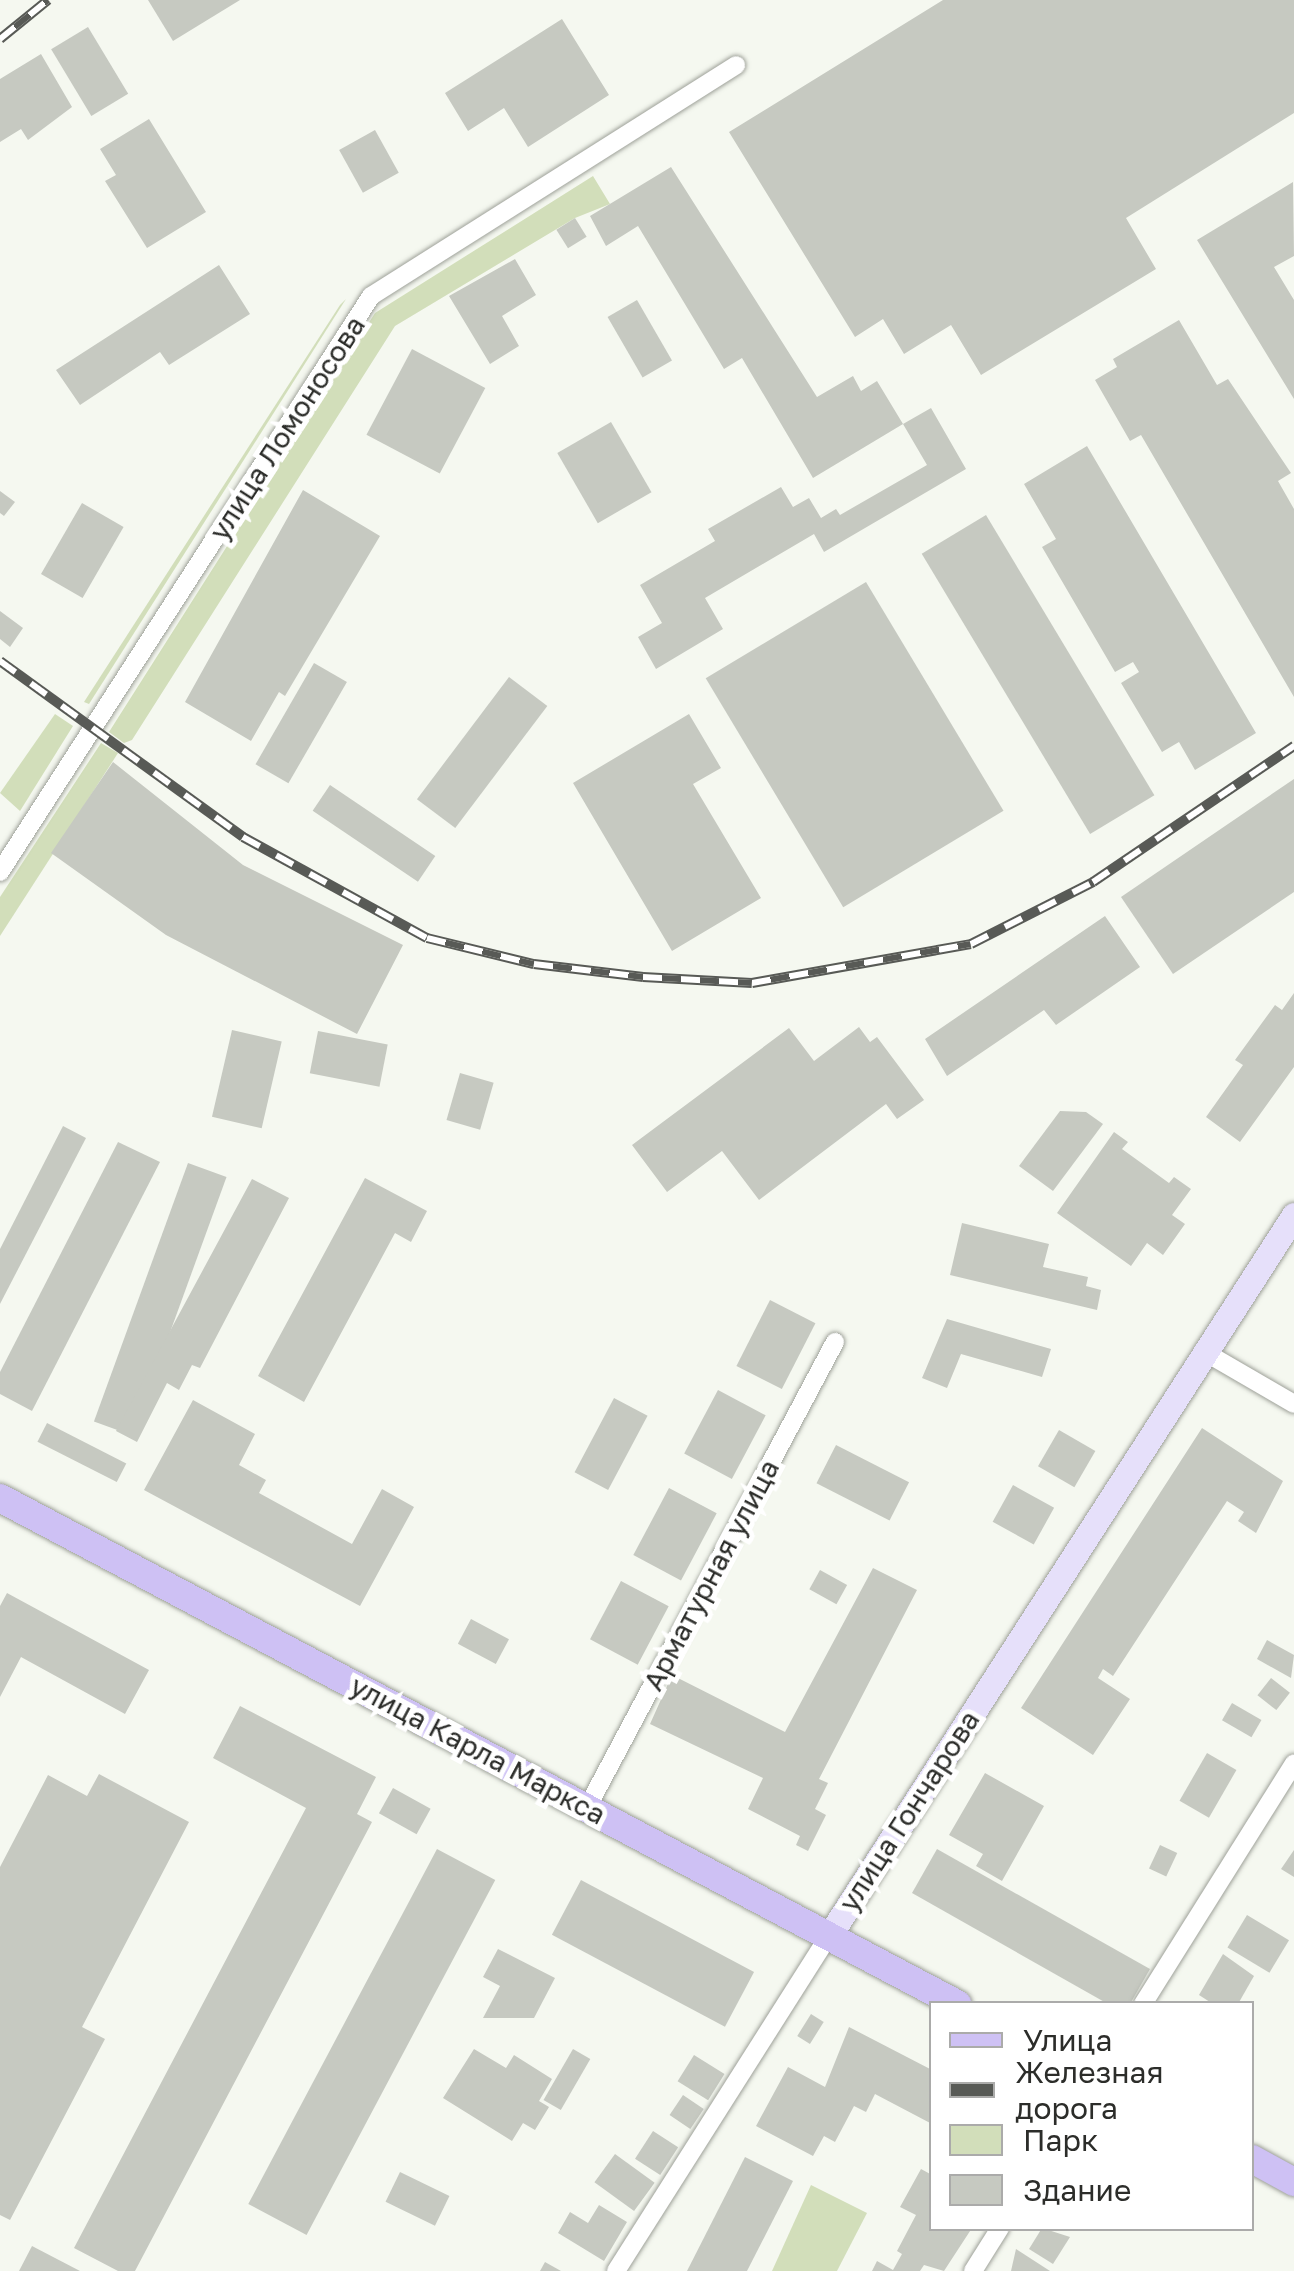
<!DOCTYPE html>
<html>
<head>
<meta charset="utf-8">
<style>
	body { margin:0 }
	#map { position:relative; width:1294px; height:2271px; overflow:hidden; background:#f5f8f0; font-family:"Golos Text",sans-serif }
	div>[style] { position:absolute }
	[style*='--x'] { left:calc(var(--x)*1px); top:calc(var(--y)*1px); width:calc(var(--w)*1px); rotate:calc(var(--a)*1deg) }
	.green>* { inset:0; background:#d2deba }
	.building>* { inset:0; background:#c6c9c1; transform-origin:0 0 }
	.roads { filter:drop-shadow(0 0 2px #9ea199) drop-shadow(0 0 2px #9ea199) }
	.street>* { height:18px; margin:-9px; padding:0 9px; transform-origin:9px; border-radius:9px; background:#fff }
	.secondary>* { height:25px; margin:-12.5px; padding:0 12.5px; transform-origin:12.5px; border-radius:12.5px; background:#e6e0fa }
	.primary>* { height:28px; margin:-14px; padding:0 14px; transform-origin:14px; border-radius:14px; background:#cec1f4 }
	.rail>* { height:10px; margin-top:-5px; transform-origin:0; background:repeating-linear-gradient(90deg,#fff 0 19px,#585a56 0 38px); box-sizing:border-box; border-block:2px solid #585a56 }
	span { translate:-50% -50%; white-space:nowrap; text-align:center; line-height:1.15; -webkit-text-stroke:10px #fff; paint-order:stroke }
	.street-label { font-size:28px; color:#2c2d2a }
	.legend { position:absolute; left:929px; top:2001px; width:325px; height:230px; box-sizing:border-box; background:#fff; border:2px solid #ababaa; margin:0; padding:12px 18px; list-style:none; font-size:30px; color:#2c2d2a }
	.legend li { display:flex; align-items:center; gap:20px; height:50px }
	.legend b { width:50px; border:2px solid #ababaa }
</style>
</head>
<body>
<div id="map">
	<div class="green">
		<div style="clip-path:polygon(593px 176px,610px 204px,575px 218px,395px 326px,132px 740px,124px 743px,109px 732px,375px 313px)"></div>
		<div style="clip-path:polygon(346px 299px,89px 704px,84px 702px,340px 305px)"></div>
		<div style="clip-path:polygon(55px 714px,73px 726px,20px 811px,0 793px)"></div>
		<div style="clip-path:polygon(101px 743px,118px 753px,0 936px,0 897px)"></div>
		<div style="clip-path:polygon(811px 2185px,867px 2213px,837px 2271px,772px 2271px)"></div>
	</div>
	<div class="building">
		<div style="clip-path:polygon(148px 0,240px 0,173px 41px)"></div>
		<div style="clip-path:polygon(943px 0,1294px 0,1294px 113px,1126px 218px,1156px 269px,981px 375px,951px 325px,904px 354px,883px 319px,855px 337px,729px 132px)"></div>
		<div style="clip-path:polygon(562px 19px,609px 95px,528px 147px,504px 108px,468px 131px,445px 93px)"></div>
		<div style="left:88px;top:27px;width:78px;height:43px;rotate:59deg"></div>
		<div style="clip-path:polygon(41px 54px,72px 107px,28px 140px,21px 129px,0 142px,0 79px)"></div>
		<div style="clip-path:polygon(149px 119px,206px 212px,147px 248px,105px 181px,116px 175px,100px 149px)"></div>
		<div style="left:375px;top:130px;width:49px;height:41px;rotate:61deg"></div>
		<div style="clip-path:polygon(671px 167px,817px 397px,853px 376px,861px 391px,877px 381px,903px 424px,931px 408px,966px 469px,824px 552px,814px 534px,705px 598px,723px 629px,656px 669px,638px 637px,662px 623px,640px 585px,715px 541px,708px 529px,781px 487px,793px 507px,809px 498px,821px 518px,836px 509px,840px 515px,927px 465px,903px 424px,813px 478px,742px 358px,724px 369px,638px 226px,606px 246px,590px 216px)"></div>
		<div style="clip-path:polygon(1293px 182px,1294px 256px,1274px 267px,1294px 300px,1294px 399px,1197px 240px)"></div>
		<div style="left:575px;top:218px;width:22px;height:22px;rotate:58deg"></div>
		<div style="clip-path:polygon(515px 259px,536px 295px,502px 316px,519px 346px,490px 364px,449px 296px)"></div>
		<div style="clip-path:polygon(219px 265px,250px 314px,169px 365px,160px 352px,80px 405px,56px 370px)"></div>
		<div style="left:637px;top:300px;width:70px;height:34px;rotate:60deg"></div>
		<div style="clip-path:polygon(1179px 320px,1217px 385px,1228px 379px,1291px 473px,1278px 481px,1294px 509px,1294px 697px,1141px 435px,1130px 441px,1095px 380px,1117px 367px,1113px 359px)"></div>
		<div style="left:412px;top:349px;width:83px;height:97px;rotate:28deg"></div>
		<div style="left:611px;top:422px;width:81px;height:62px;rotate:60deg"></div>
		<div style="clip-path:polygon(1087px 446px,1256px 733px,1195px 770px,1179px 742px,1162px 752px,1121px 683px,1139px 672px,1133px 662px,1115px 672px,1042px 547px,1056px 539px,1024px 484px)"></div>
		<div style="clip-path:polygon(303px 490px,380px 536px,285px 696px,279px 692px,251px 741px,185px 702px)"></div>
		<div style="clip-path:polygon(0 491px,15px 502px,4px 516px,0 513px)"></div>
		<div style="left:82px;top:503px;width:48px;height:82px;rotate:30deg"></div>
		<div style="left:986px;top:515px;width:327px;height:75px;rotate:59deg"></div>
		<div style="left:866px;top:582px;width:267px;height:187px;rotate:59deg"></div>
		<div style="clip-path:polygon(0 611px,23px 628px,10px 647px,0 639px)"></div>
		<div style="left:314px;top:663px;width:38px;height:117px;rotate:30deg"></div>
		<div style="left:509px;top:677px;width:48px;height:153px;rotate:37deg"></div>
		<div style="clip-path:polygon(689px 714px,721px 768px,693px 784px,761px 898px,672px 951px,573px 783px)"></div>
		<div style="clip-path:polygon(113px 762px,243px 865px,403px 945px,357px 1034px,166px 935px,51px 853px)"></div>
		<div style="clip-path:polygon(1294px 779px,1294px 892px,1173px 974px,1121px 897px)"></div>
		<div style="left:330px;top:785px;width:127px;height:31px;rotate:34deg"></div>
		<div style="clip-path:polygon(1105px 916px,1140px 967px,1056px 1025px,1044px 1010px,947px 1076px,925px 1039px)"></div>
		<div style="clip-path:polygon(1294px 993px,1294px 1067px,1240px 1142px,1206px 1117px,1243px 1065px,1235px 1060px,1275px 1005px,1282px 1010px)"></div>
		<div style="clip-path:polygon(859px 1027px,870px 1042px,877px 1037px,924px 1100px,897px 1119px,886px 1104px,759px 1200px,722px 1151px,667px 1192px,632px 1145px,789px 1028px,814px 1061px)"></div>
		<div style="left:232px;top:1030px;width:51px;height:89px;rotate:13deg"></div>
		<div style="left:318px;top:1031px;width:71px;height:43px;rotate:11deg"></div>
		<div style="left:460px;top:1073px;width:35px;height:49px;rotate:16deg"></div>
		<div style="clip-path:polygon(1060px 1111px,1086px 1112px,1103px 1124px,1053px 1191px,1019px 1166px)"></div>
		<div style="clip-path:polygon(63px 1126px,86px 1138px,0 1304px,0 1249px)"></div>
		<div style="clip-path:polygon(1114px 1132px,1128px 1142px,1122px 1149px,1169px 1183px,1174px 1177px,1191px 1189px,1172px 1215px,1185px 1224px,1163px 1255px,1147px 1243px,1131px 1266px,1057px 1213px)"></div>
		<div style="clip-path:polygon(118px 1142px,160px 1162px,32px 1411px,0 1394px,0 1372px)"></div>
		<div style="left:188px;top:1163px;width:41px;height:275px;rotate:20deg"></div>
		<div style="clip-path:polygon(365px 1178px,427px 1211px,411px 1242px,395px 1233px,304px 1402px,258px 1376px)"></div>
		<div style="clip-path:polygon(252px 1179px,289px 1198px,200px 1368px,192px 1365px,179px 1390px,167px 1383px,137px 1442px,116px 1431px)"></div>
		<div style="clip-path:polygon(962px 1223px,1049px 1244px,1043px 1267px,1088px 1277px,1086px 1286px,1101px 1290px,1097px 1310px,950px 1275px)"></div>
		<div style="left:770px;top:1300px;width:51px;height:74px;rotate:27deg"></div>
		<div style="clip-path:polygon(947px 1319px,1051px 1349px,1042px 1377px,961px 1354px,947px 1388px,922px 1378px)"></div>
		<div style="left:718px;top:1390px;width:54px;height:72px;rotate:28deg"></div>
		<div style="left:614px;top:1398px;width:38px;height:84px;rotate:28deg"></div>
		<div style="clip-path:polygon(193px 1400px,255px 1434px,239px 1465px,266px 1480px,259px 1493px,352px 1544px,382px 1489px,414px 1507px,360px 1606px,144px 1490px)"></div>
		<div style="left:47px;top:1423px;width:89px;height:21px;rotate:27deg"></div>
		<div style="clip-path:polygon(1202px 1428px,1283px 1481px,1256px 1533px,1238px 1521px,1244px 1512px,1227px 1501px,1113px 1676px,1103px 1669px,1098px 1678px,1130px 1699px,1093px 1755px,1021px 1708px)"></div>
		<div style="left:1059px;top:1430px;width:42px;height:42px;rotate:30deg"></div>
		<div style="left:836px;top:1445px;width:82px;height:43px;rotate:27deg"></div>
		<div style="left:1013px;top:1485px;width:47px;height:42px;rotate:29deg"></div>
		<div style="left:669px;top:1488px;width:54px;height:76px;rotate:28deg"></div>
		<div style="clip-path:polygon(873px 1568px,917px 1590px,819px 1779px,828px 1783px,815px 1809px,826px 1815px,808px 1851px,796px 1845px,800px 1836px,748px 1809px,763px 1778px,650px 1724px,672px 1675px,785px 1732px)"></div>
		<div style="left:820px;top:1570px;width:31px;height:22px;rotate:29deg"></div>
		<div style="left:621px;top:1581px;width:54px;height:66px;rotate:28deg"></div>
		<div style="clip-path:polygon(7px 1593px,149px 1670px,125px 1714px,21px 1657px,0 1697px,0 1606px)"></div>
		<div style="left:471px;top:1619px;width:43px;height:28px;rotate:28deg"></div>
		<div style="clip-path:polygon(1267px 1640px,1294px 1655px,1291px 1678px,1257px 1659px)"></div>
		<div style="left:1271px;top:1678px;width:24px;height:22px;rotate:38deg"></div>
		<div style="left:1232px;top:1703px;width:34px;height:20px;rotate:30deg"></div>
		<div style="clip-path:polygon(240px 1706px,376px 1777px,357px 1814px,372px 1822px,135px 2271px,118px 2271px,74px 2248px,306px 1808px,213px 1758px)"></div>
		<div style="left:1207px;top:1753px;width:34px;height:55px;rotate:30deg"></div>
		<div style="clip-path:polygon(985px 1773px,1044px 1806px,1002px 1881px,976px 1866px,983px 1854px,949px 1835px)"></div>
		<div style="clip-path:polygon(99px 1774px,189px 1822px,82px 2027px,105px 2039px,10px 2220px,0 2215px,0 1867px,48px 1775px,87px 1796px)"></div>
		<div style="left:393px;top:1788px;width:43px;height:29px;rotate:29deg"></div>
		<div style="left:1160px;top:1845px;width:19px;height:26px;rotate:25deg"></div>
		<div style="left:437px;top:1849px;width:66px;height:402px;rotate:28deg"></div>
		<div style="clip-path:polygon(937px 1849px,1150px 1969px,1130px 2004px,1108px 2004px,912px 1893px)"></div>
		<div style="clip-path:polygon(1294px 1850px,1294px 1877px,1281px 1869px)"></div>
		<div style="left:581px;top:1880px;width:196px;height:62px;rotate:28deg"></div>
		<div style="left:1247px;top:1915px;width:49px;height:38px;rotate:31deg"></div>
		<div style="clip-path:polygon(498px 1949px,555px 1978px,534px 2018px,483px 2018px,500px 1986px,483px 1977px)"></div>
		<div style="clip-path:polygon(1223px 1954px,1254px 1976px,1238px 2004px,1213px 2004px,1199px 1995px)"></div>
		<div style="left:811px;top:2014px;width:15px;height:26px;rotate:32deg"></div>
		<div style="clip-path:polygon(849px 2027px,932px 2070px,932px 2124px,875px 2094px,866px 2112px,854px 2106px,835px 2142px,824px 2136px,813px 2156px,756px 2126px,788px 2067px,825px 2087px)"></div>
		<div style="clip-path:polygon(474px 2049px,506px 2068px,514px 2055px,552px 2079px,539px 2101px,549px 2107px,535px 2130px,523px 2123px,512px 2141px,443px 2098px)"></div>
		<div style="left:573px;top:2049px;width:20px;height:59px;rotate:30deg"></div>
		<div style="left:694px;top:2055px;width:36px;height:31px;rotate:32deg"></div>
		<div style="left:683px;top:2095px;width:25px;height:24px;rotate:34deg"></div>
		<div style="left:653px;top:2131px;width:30px;height:33px;rotate:33deg"></div>
		<div style="left:615px;top:2154px;width:49px;height:35px;rotate:36deg"></div>
		<div style="clip-path:polygon(745px 2157px,793px 2181px,747px 2271px,687px 2271px)"></div>
		<div style="clip-path:polygon(921px 2169px,932px 2175px,932px 2228px,972px 2228px,944px 2271px,924px 2265px,920px 2271px,872px 2271px,877px 2261px,893px 2270px,902px 2254px,897px 2251px,916px 2215px,900px 2207px)"></div>
		<div style="left:400px;top:2172px;width:55px;height:33px;rotate:26deg"></div>
		<div style="clip-path:polygon(599px 2205px,627px 2222px,604px 2261px,558px 2233px,570px 2212px,588px 2223px)"></div>
		<div style="clip-path:polygon(1042px 2228px,1070px 2237px,1053px 2264px,1029px 2249px)"></div>
		<div style="clip-path:polygon(32px 2246px,80px 2271px,19px 2271px)"></div>
		<div style="clip-path:polygon(1016px 2249px,1050px 2271px,1011px 2271px)"></div>
		<div style="clip-path:polygon(545px 2262px,561px 2271px,540px 2271px)"></div>
	</div>
	<div class="roads">
		<div class="street">
			<div style="--x:0;--y:872;--w:685;--a:-57.21"></div>
			<div style="--x:371;--y:296;--w:432;--a:-32.3"></div>
			<div style="--x:1203;--y:1351;--w:105;--a:30.2"></div>
			<div style="--x:587;--y:1808;--w:528;--a:-61.98"></div>
			<div style="--x:1143;--y:2004;--w:284;--a:-57.9"></div>
			<div style="--x:616;--y:2271;--w:397;--a:-57.6"></div>
			<div style="--x:973;--y:2271;--w:51;--a:-57.9"></div>
		</div>
		<div class="secondary">
			<div style="--x:829;--y:1936;--w:858;--a:-57.18"></div>
		</div>
		<div class="primary">
			<div style="--x:0;--y:1498;--w:1083;--a:27.87"></div>
			<div style="--x:1252;--y:2159;--w:48;--a:28.7"></div>
		</div>
	</div>
	<div class="rail">
		<div style="--x:0;--y:39;--w:62;--a:-39.1"></div>
		<div style="--x:0;--y:661;--w:300;--a:35.9"></div>
		<div style="--x:243;--y:837;--w:210;--a:28.8"></div>
		<div style="--x:427;--y:938;--w:110;--a:13.7"></div>
		<div style="--x:534;--y:964;--w:110;--a:6.8"></div>
		<div style="--x:643;--y:977;--w:109;--a:3.2"></div>
		<div style="--x:752;--y:983;--w:222;--a:-10.1"></div>
		<div style="--x:971;--y:944;--w:137;--a:-26.9"></div>
		<div style="--x:1093;--y:882;--w:243;--a:-34.1"></div>
	</div>
	<div class="street-label">
		<span style="left:287px;top:428px;rotate:-57deg">улица Ломоносова</span>
		<span style="left:711px;top:1575px;rotate:-62deg">Арматурная улица</span>
		<span style="left:478px;top:1750px;rotate:28deg">улица Карла Маркса</span>
		<span style="left:909px;top:1811px;rotate:-57deg">улица Гончарова</span>
	</div>
	<ul class="legend">
	<li><b style="height:12px;background:#cec1f4"></b>Улица</li>
	<li><b style="height:12px;background:#585a56"></b>Железная дорога</li>
	<li><b style="height:28px;background:#d2deba"></b>Парк</li>
	<li><b style="height:28px;background:#c6c9c1"></b>Здание</li>
	</ul>
</div>
</body>
</html>
